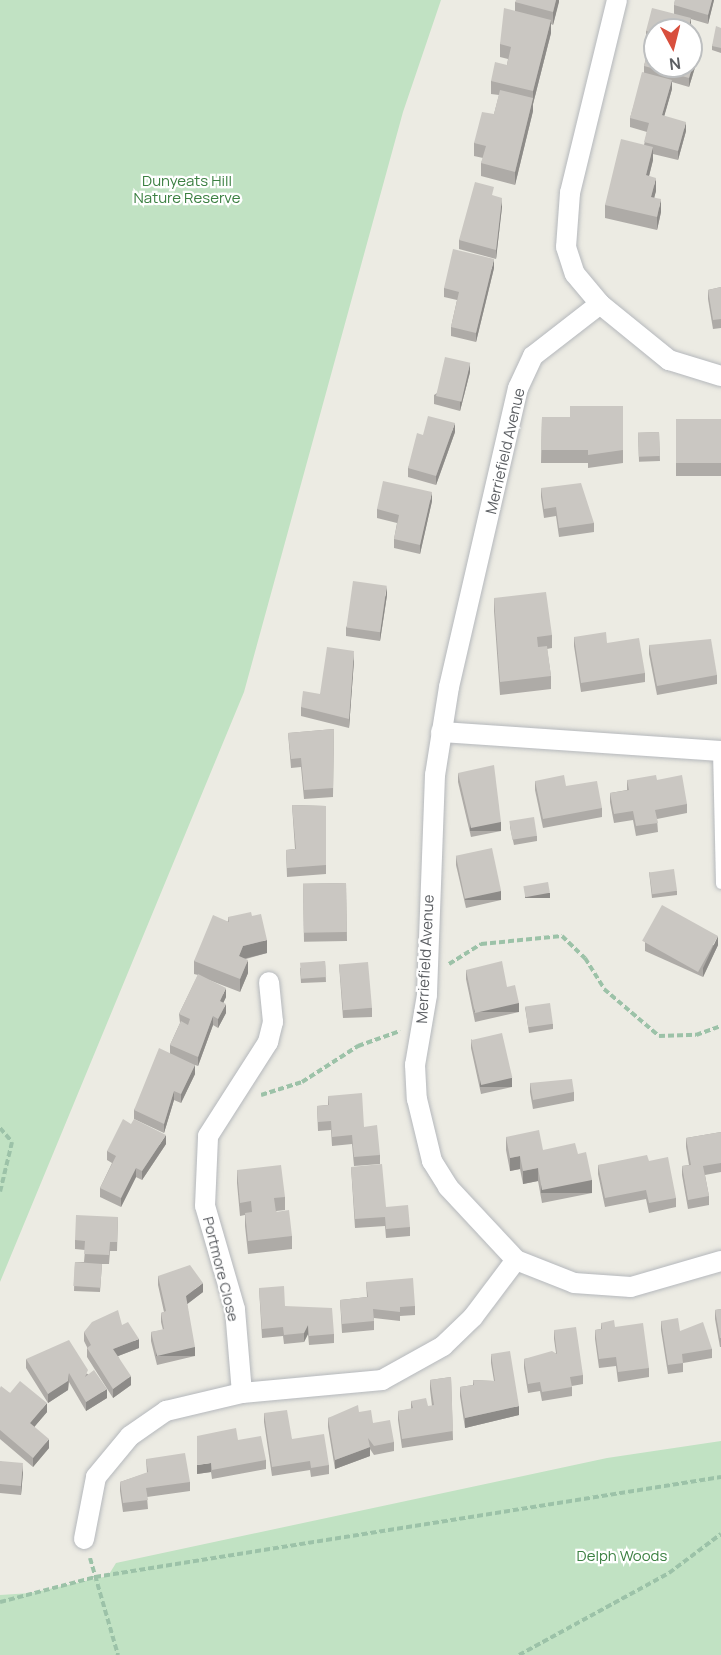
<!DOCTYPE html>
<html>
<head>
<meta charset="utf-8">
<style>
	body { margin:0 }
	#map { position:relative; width:721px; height:1655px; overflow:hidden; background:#ecebe3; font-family:Manrope,sans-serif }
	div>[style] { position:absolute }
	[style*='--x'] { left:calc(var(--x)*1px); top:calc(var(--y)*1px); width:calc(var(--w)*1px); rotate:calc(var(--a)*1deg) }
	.green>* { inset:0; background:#c1e2c3 }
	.path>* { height:4px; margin-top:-2px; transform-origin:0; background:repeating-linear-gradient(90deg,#9cc2a8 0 6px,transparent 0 9px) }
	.roads { filter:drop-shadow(0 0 2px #b5b8bc) drop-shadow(0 0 2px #b5b8bc) }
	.lane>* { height:10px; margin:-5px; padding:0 5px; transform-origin:5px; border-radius:5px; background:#fff }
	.street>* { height:20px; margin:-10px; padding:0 10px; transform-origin:10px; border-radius:10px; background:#fff }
	.wall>* { inset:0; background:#aeaba7; transform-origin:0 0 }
	.shaded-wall>* { inset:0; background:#8d8b88; transform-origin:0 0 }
	.building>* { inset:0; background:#cac7c2; transform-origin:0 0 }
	span { translate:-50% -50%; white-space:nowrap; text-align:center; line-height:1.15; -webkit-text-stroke:4.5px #fff; paint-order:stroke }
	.park-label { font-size:15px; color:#3c8042 }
	.street-label { font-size:15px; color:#5b5e62 }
	.north { position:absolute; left:643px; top:18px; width:60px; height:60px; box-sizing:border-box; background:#fff; border:2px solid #bdbfc0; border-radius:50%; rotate:173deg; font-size:16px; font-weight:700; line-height:24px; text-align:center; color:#5b5e62 }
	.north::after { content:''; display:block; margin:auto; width:21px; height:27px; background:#d84f3d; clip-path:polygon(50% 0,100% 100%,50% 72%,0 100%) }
</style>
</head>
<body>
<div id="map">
	<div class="green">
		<div style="clip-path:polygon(0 0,441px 0,403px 112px,244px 692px,0 1282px)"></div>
		<div style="clip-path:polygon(721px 1441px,721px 1655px,0 1655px,0 1595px,31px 1593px,108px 1576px,116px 1563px,607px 1458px)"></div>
	</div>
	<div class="path">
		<div style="--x:449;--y:964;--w:38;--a:-32"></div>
		<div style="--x:481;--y:944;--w:81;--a:-5.6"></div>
		<div style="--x:562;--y:936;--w:32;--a:44"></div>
		<div style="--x:585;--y:958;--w:36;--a:58"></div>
		<div style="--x:604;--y:989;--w:72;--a:40.5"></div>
		<div style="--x:659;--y:1036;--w:37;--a:-2"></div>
		<div style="--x:696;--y:1035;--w:27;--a:-20"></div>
		<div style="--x:261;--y:1095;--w:43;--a:-17.6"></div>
		<div style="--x:302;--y:1082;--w:67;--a:-32.7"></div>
		<div style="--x:358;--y:1046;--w:45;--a:-19.7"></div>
		<div style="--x:0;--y:1128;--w:18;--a:49"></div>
		<div style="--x:12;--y:1142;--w:51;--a:103.5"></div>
		<div style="--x:90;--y:1558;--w:101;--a:73.9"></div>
		<div style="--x:0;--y:1602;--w:98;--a:-14.7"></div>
		<div style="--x:95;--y:1577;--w:634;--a:-9.08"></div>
		<div style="--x:519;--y:1655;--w:171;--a:-28.7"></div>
		<div style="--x:669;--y:1573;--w:65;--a:-36.9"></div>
	</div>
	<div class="roads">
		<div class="lane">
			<div style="--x:718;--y:751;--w:133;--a:88.7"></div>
		</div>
		<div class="street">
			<div style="--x:617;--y:0;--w:199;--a:103.7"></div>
			<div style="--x:570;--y:193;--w:54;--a:94.2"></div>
			<div style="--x:566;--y:247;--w:28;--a:72"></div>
			<div style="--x:575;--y:274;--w:39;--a:50"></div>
			<div style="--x:600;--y:304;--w:89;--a:39.1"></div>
			<div style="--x:669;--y:360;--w:54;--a:17.1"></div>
			<div style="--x:600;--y:304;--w:85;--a:142.2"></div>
			<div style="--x:533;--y:356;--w:35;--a:115"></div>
			<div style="--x:518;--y:388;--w:307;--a:103"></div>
			<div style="--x:449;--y:687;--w:89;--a:99"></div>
			<div style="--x:435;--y:775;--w:220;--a:92.1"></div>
			<div style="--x:427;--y:995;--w:71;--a:99.7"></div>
			<div style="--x:415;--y:1065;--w:34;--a:87"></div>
			<div style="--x:417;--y:1099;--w:64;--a:76.4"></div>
			<div style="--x:432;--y:1161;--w:31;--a:58"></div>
			<div style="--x:448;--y:1187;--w:100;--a:47"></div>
			<div style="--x:516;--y:1260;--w:62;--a:21.6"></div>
			<div style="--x:574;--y:1283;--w:57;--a:4"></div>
			<div style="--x:631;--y:1287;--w:94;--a:-16.1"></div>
			<div style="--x:441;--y:732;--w:281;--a:3.9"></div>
			<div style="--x:242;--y:1393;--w:84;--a:-94.8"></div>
			<div style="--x:235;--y:1309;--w:107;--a:-106.2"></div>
			<div style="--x:205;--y:1206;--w:70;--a:-87.5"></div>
			<div style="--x:208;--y:1136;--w:112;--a:-57.4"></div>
			<div style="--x:268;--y:1042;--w:21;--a:-76"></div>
			<div style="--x:273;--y:1022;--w:40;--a:-95.7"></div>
			<div style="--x:84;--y:1539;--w:63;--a:-79"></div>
			<div style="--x:96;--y:1477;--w:53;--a:-50.3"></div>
			<div style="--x:130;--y:1436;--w:44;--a:-34.8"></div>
			<div style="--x:166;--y:1411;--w:78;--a:-13.3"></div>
			<div style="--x:242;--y:1393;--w:141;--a:-5.3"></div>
			<div style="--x:382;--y:1380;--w:70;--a:-29.1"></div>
			<div style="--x:443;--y:1346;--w:42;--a:-44"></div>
			<div style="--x:473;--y:1317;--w:71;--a:-53"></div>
		</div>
	</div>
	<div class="wall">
		<div style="clip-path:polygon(559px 0,553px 25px,551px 24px,551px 33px,533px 104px,533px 111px,515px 185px,481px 176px,481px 163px,483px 158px,474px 156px,474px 143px,494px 114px,499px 95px,491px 94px,491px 81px,507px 65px,508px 59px,500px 57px,500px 44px,515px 11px,515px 2px)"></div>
		<div style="clip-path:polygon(675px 0,714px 0,708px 24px,691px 19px,691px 30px,655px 30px,696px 64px,689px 87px,672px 82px,672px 89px,664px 116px,686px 131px,678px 160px,653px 154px,653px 160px,649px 176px,656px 191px,654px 197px,661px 212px,657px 230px,605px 218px,605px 205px,644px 145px,647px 132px,630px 127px,630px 118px,644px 72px,644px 66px,650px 42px,646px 40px,646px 31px,674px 14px,674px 5px)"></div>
		<div style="clip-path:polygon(721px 28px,721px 53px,712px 50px,712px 46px)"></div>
		<div style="clip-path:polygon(494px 196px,502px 207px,496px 259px,459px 249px,459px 240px)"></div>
		<div style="clip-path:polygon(494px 268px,476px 342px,451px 336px,451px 327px,457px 300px,444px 297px,444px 288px)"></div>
		<div style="clip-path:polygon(721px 287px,721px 328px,713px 329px,708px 299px,708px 290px)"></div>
		<div style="clip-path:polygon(470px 372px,460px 411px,434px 404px,434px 395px)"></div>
		<div style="clip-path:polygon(623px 406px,623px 463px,588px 468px,588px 463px,541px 463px,542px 417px,570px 417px)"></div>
		<div style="left:721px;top:419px;width:57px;height:45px;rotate:90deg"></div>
		<div style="clip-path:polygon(455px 432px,436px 485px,408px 477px,408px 468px,423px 435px)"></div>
		<div style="left:659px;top:432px;width:29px;height:21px;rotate:88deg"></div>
		<div style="clip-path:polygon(541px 488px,594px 523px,594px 532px,559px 537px,556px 516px,544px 518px,541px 497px)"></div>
		<div style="clip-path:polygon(432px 501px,420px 554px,394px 548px,394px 539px,397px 523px,377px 518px,377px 509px)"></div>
		<div style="clip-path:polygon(387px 595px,380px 641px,346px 636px,346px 627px)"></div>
		<div style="clip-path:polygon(494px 598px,552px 635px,552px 648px,547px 649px,551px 676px,551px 689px,500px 695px,494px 611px)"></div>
		<div style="clip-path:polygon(574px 637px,607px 643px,645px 673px,645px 682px,581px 692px,574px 646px)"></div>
		<div style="clip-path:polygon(649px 645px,717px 675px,717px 684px,657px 695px,649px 654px)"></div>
		<div style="clip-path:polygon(354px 660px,349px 728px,301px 716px,301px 707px,320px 694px)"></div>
		<div style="clip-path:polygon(334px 729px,333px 797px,304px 799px,301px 767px,291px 768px,288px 733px)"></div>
		<div style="clip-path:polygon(458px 773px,501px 831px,471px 837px,458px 782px)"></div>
		<div style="clip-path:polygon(627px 780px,657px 780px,687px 804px,687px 813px,657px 819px,658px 832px,636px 836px,633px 820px,614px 823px,610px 802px,610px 793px,627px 790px)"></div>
		<div style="clip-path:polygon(535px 781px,566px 786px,602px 808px,602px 817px,543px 828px,535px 790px)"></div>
		<div style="clip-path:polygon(292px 805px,326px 806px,326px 874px,287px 877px,286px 850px,295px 849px)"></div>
		<div style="clip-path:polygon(510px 822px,537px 836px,537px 841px,514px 845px,510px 827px)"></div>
		<div style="clip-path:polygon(456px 856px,501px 900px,466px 908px,456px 865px)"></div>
		<div style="clip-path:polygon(649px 872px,677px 891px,677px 895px,652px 898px)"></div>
		<div style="left:346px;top:883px;width:58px;height:43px;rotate:89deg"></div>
		<div style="clip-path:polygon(252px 916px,267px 953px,246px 959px,248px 973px,240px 992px,209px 980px,226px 997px,223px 1003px,226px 1013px,218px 1028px,213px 1025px,198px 1066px,195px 1065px,195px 1074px,181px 1103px,174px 1100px,164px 1133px,134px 1119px,134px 1110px,170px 1053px,170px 1045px,180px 1023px,179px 1014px,198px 975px,194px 974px,194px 961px,228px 921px,228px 917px)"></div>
		<div style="clip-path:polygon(645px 942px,718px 945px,703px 977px,645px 951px)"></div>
		<div style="clip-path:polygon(325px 961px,326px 982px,301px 983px,300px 968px)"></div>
		<div style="clip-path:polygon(339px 964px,372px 1008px,372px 1017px,343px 1018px)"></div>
		<div style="clip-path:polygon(466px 970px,507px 987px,519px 1012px,475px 1022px,466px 979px)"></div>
		<div style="clip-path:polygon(525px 1007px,553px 1024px,553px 1029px,529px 1033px)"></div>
		<div style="clip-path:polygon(471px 1039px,512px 1087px,481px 1094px,471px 1048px)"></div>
		<div style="clip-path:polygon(530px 1083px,574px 1092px,574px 1101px,533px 1109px,530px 1092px)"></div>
		<div style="clip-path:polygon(328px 1096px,364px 1127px,380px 1155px,380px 1164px,354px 1166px,352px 1144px,332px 1146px,331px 1130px,318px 1131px,317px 1106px,328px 1105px)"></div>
		<div style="clip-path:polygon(721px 1132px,721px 1172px,705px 1175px,709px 1196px,709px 1205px,688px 1209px,682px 1175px,682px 1166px,689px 1165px,686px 1147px,686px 1138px)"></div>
		<div style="clip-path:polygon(506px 1137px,543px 1150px,578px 1154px,592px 1193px,542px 1203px,538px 1181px,523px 1184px,520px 1169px,510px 1171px,506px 1150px)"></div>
		<div style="clip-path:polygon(166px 1144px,142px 1180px,136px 1177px,121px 1207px,100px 1197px,100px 1188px,112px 1163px,107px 1160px,107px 1151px)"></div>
		<div style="clip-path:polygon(649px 1161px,676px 1198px,676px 1207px,649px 1213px,646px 1199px,605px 1207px,598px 1174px,598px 1165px)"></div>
		<div style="clip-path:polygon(351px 1167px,386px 1207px,410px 1227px,410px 1236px,386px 1238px,385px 1226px,355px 1228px)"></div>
		<div style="clip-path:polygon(237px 1170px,285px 1197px,285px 1210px,276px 1211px,292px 1236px,292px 1249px,248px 1254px,245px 1226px,245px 1215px,240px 1216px,237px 1183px)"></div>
		<div style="clip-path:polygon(118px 1217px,117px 1251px,110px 1251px,109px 1264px,102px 1264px,100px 1292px,74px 1291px,75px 1262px,84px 1262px,85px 1250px,75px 1249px,75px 1240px)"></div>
		<div style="clip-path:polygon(158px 1276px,203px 1292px,187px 1304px,195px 1356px,157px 1365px,151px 1341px,151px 1332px,163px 1330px,161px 1322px,161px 1313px,164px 1312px,158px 1285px)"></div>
		<div style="clip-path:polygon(366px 1282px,415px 1306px,415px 1315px,400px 1316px,400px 1321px,374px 1318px,374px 1330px,342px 1333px,340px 1300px,367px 1297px)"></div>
		<div style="clip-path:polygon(259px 1288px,285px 1306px,334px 1334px,334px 1343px,309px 1345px,308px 1334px,304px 1342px,284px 1344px,283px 1336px,262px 1338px)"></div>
		<div style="clip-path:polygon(721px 1309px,721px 1347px,720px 1347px,715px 1319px,715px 1310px)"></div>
		<div style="clip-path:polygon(661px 1321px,712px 1349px,712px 1358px,683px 1363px,683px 1372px,668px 1374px,661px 1330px)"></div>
		<div style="clip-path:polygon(601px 1323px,615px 1327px,649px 1368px,649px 1377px,618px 1382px,616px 1366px,599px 1368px,595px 1339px,595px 1330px,601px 1329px)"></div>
		<div style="clip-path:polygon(122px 1325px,139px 1348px,118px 1356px,131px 1385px,113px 1398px,87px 1357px,87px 1347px,84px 1341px,84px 1332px)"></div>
		<div style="clip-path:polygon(554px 1330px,583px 1375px,583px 1384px,572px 1386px,572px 1396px,542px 1401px,540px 1391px,528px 1393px,524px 1368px,524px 1359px,556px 1353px,554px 1339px)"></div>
		<div style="clip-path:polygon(491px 1354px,519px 1415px,465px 1428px,460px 1396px,460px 1387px,473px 1385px,473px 1380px,494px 1381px,491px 1363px)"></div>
		<div style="clip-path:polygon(26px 1359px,88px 1374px,107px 1398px,86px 1411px,69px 1382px,68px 1390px,48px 1403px,26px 1368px)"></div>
		<div style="clip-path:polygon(451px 1377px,453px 1440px,402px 1448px,398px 1420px,398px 1411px,411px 1409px,411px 1401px,428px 1406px,432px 1406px,430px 1389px,430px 1380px)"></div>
		<div style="clip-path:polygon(0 1388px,47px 1412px,34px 1427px,49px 1448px,33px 1467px,0 1439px)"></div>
		<div style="clip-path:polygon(359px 1412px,373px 1423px,394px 1442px,394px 1451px,374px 1455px,370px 1449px,370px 1456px,335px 1469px,328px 1427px,328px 1418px)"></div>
		<div style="clip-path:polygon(264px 1413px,292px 1439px,329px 1465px,329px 1474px,311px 1477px,310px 1470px,272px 1476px,264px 1422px)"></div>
		<div style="clip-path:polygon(238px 1440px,266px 1460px,266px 1469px,212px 1479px,211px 1472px,197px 1474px)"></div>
		<div style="clip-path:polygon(146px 1459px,190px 1482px,190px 1491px,147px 1497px,148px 1509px,123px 1512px,120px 1491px,120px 1482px,147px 1473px)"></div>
		<div style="clip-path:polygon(0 1461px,23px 1472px,21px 1495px,0 1493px)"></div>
	</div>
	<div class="shaded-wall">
		<div style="clip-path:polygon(556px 0,559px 0,559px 2px,553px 25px,553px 12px)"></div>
		<div style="clip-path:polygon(712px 0,714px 0,708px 24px,708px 15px)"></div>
		<div style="clip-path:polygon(691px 18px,691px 30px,688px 30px)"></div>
		<div style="clip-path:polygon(551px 20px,551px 33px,533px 104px,533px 91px)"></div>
		<div style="clip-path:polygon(696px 55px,696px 64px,689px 87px,689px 78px)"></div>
		<div style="clip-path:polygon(672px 80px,672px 89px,662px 124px,662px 115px)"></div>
		<div style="clip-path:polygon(533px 98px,533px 111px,515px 185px,515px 172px)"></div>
		<div style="clip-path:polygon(686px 122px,686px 131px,678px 160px,678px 151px)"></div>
		<div style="clip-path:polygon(653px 147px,653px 160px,646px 188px,646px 175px)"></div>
		<div style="clip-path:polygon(656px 178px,656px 191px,651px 210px,651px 197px)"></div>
		<div style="clip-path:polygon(502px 198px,502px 207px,496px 259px,496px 250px)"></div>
		<div style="clip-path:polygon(661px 199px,661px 212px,657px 230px,657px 217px)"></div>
		<div style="clip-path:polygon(494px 259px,494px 268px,476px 342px,476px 333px)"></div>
		<div style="clip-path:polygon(470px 363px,470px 372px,460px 411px,460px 402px)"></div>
		<div style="clip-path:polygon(455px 423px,455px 432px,436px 485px,436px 476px)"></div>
		<div style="clip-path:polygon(432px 492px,432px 501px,420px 554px,420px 545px)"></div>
		<div style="clip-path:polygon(387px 586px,387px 595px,380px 641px,380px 632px)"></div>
		<div style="clip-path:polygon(354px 651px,354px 660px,349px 728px,349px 719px)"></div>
		<div style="left:501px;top:822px;width:9px;height:31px;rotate:90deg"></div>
		<div style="left:501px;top:891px;width:9px;height:36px;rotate:90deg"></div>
		<div style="left:550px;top:893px;width:5px;height:25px;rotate:90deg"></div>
		<div style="clip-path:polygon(718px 936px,718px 945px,703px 977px,703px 968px)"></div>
		<div style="clip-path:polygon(267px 940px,267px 953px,243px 959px,239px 956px,243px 946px)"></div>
		<div style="clip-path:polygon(248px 960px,248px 973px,240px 992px,240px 979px)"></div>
		<div style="clip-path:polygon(226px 988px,226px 997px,220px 1010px,220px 1001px)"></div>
		<div style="left:519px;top:1003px;width:9px;height:45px;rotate:90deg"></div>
		<div style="clip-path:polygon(226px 1004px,226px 1013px,218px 1028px,218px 1019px)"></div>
		<div style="clip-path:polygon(213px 1016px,213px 1025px,198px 1066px,198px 1057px)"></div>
		<div style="clip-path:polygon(195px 1065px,195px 1074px,181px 1103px,181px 1094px)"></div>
		<div style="left:512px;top:1078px;width:9px;height:32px;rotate:90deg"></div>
		<div style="clip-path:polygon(174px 1091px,174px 1100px,164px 1133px,164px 1124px)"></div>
		<div style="clip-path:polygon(166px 1135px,166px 1144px,142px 1180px,142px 1171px)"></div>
		<div style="clip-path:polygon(520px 1156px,520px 1169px,510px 1171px,510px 1158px)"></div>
		<div style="clip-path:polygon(136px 1168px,136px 1177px,121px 1207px,121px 1198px)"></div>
		<div style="clip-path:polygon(538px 1168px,538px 1181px,523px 1184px,523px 1171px)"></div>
		<div style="left:592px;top:1180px;width:13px;height:51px;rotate:90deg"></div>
		<div style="clip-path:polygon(203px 1283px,203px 1292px,186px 1305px,186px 1296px)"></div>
		<div style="clip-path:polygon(308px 1325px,308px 1334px,304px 1342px,304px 1333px)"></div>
		<div style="clip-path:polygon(139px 1339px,139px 1348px,113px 1358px,113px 1349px)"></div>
		<div style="left:195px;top:1347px;width:9px;height:39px;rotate:90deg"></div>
		<div style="clip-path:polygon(69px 1373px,68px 1390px,48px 1403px,48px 1394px)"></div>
		<div style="clip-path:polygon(131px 1376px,131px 1385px,113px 1398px,113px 1389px)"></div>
		<div style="clip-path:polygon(107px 1389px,107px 1398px,86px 1411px,86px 1402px)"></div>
		<div style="clip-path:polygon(47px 1403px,47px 1412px,30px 1432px,30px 1423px)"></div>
		<div style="clip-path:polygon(519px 1406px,519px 1415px,465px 1428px,465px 1418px)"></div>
		<div style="clip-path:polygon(49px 1439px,49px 1448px,33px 1467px,33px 1458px)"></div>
		<div style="clip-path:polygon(370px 1447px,370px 1456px,335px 1469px,335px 1460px)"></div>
		<div style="clip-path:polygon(23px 1463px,23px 1472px,21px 1495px,21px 1486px)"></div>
		<div style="clip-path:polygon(211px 1463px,211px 1472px,197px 1474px,197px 1465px)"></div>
	</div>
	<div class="building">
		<div style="clip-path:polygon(516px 0,556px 0,553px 12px,515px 2px)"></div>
		<div style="clip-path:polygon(675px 0,712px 0,708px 15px,674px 5px)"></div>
		<div style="clip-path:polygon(504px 8px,551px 20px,533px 91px,491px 81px,495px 62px,507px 65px,511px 47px,500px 44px)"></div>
		<div style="clip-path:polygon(652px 8px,691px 18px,688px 30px,655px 30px,655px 66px,691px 66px,691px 54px,696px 55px,689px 78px,644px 66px,653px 33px,646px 31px)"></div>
		<div style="clip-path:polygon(716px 26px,721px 28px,721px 48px,712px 46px)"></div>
		<div style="clip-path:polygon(642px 72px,672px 80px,662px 115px,686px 122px,678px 151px,644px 142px,649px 123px,630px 118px)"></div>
		<div style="clip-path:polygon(500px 90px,533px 98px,515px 172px,481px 163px,486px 146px,474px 143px,482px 112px,494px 114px)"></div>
		<div style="clip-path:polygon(621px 139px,653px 147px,646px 175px,656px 178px,651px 197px,661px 199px,657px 217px,605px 205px)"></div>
		<div style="clip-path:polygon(475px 182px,494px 187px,492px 195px,502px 198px,496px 250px,459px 240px)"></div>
		<div style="clip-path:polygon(453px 249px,494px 259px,476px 333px,451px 327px,459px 292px,444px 288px)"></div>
		<div style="clip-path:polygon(721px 287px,721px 319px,713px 320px,708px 290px)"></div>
		<div style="left:445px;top:357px;width:26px;height:40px;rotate:13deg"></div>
		<div style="clip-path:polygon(570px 406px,623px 406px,623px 450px,588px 455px,588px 450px,541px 450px,542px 417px,570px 417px)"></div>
		<div style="clip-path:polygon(428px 416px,455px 423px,436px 476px,408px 468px,417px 433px,423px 435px)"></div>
		<div style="left:721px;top:419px;width:44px;height:45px;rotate:90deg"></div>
		<div style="left:659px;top:432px;width:24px;height:21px;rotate:88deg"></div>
		<div style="clip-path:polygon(383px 481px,432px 492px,420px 545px,394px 539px,399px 515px,377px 509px)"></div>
		<div style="clip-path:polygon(581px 483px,594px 523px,559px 528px,556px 507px,544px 509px,541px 488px)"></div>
		<div style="left:353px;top:581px;width:34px;height:47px;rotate:8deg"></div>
		<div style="clip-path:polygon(546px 592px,552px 635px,537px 637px,538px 647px,547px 646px,551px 676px,500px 682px,494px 598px)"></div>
		<div style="clip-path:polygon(606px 632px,607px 643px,639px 638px,645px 673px,581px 683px,574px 637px)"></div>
		<div style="clip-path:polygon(711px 639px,717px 675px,657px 686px,649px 645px)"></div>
		<div style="clip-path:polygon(327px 647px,354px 651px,349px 719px,301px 707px,303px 691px,320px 694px)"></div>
		<div style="clip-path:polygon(334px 729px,333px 788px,304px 790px,301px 758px,291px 759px,288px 733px)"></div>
		<div style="clip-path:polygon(494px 765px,501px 822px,471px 828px,458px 773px)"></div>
		<div style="clip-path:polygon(564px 775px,566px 786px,597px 781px,602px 808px,543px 819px,535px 781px)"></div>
		<div style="clip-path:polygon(656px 775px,657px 780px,682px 775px,687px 804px,655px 810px,658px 823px,636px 826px,633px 811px,614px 814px,610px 793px,629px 790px,627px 780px)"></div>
		<div style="clip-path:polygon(292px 805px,326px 806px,326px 865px,287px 868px,286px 850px,296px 849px)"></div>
		<div style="left:534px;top:817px;width:19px;height:25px;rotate:81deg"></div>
		<div style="left:492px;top:848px;width:44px;height:37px;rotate:78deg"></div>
		<div style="left:674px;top:869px;width:22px;height:25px;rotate:82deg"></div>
		<div style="left:548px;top:882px;width:11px;height:25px;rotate:80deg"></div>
		<div style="left:346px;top:883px;width:49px;height:43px;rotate:89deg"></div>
		<div style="left:662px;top:905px;width:64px;height:41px;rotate:29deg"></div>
		<div style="clip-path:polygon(251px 912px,252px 916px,261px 914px,267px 940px,243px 946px,239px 956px,248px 960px,240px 979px,194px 961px,213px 915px,229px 922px,228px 917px)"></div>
		<div style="left:325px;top:961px;width:16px;height:25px;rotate:86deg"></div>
		<div style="clip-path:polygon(502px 961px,507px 987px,515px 985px,519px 1003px,475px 1013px,466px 970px)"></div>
		<div style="left:368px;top:962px;width:46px;height:29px;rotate:85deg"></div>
		<div style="clip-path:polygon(198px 974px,226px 988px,220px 1001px,226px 1004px,218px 1019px,213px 1016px,198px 1057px,170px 1045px,181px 1021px,188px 1025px,190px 1019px,179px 1014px)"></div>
		<div style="left:550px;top:1003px;width:21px;height:25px;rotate:82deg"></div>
		<div style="left:502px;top:1033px;width:46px;height:32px;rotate:77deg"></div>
		<div style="clip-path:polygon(159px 1048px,195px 1065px,181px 1094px,174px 1091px,164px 1124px,134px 1110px)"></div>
		<div style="clip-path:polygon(572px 1079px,574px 1092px,533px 1100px,530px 1083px)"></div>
		<div style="clip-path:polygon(362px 1093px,364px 1127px,377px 1125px,380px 1155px,354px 1157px,352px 1135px,332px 1137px,331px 1121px,318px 1122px,317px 1106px,329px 1105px,328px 1096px)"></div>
		<div style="clip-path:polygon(123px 1119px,131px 1124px,134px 1119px,166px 1135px,142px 1171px,136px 1168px,121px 1198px,100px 1188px,116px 1156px,107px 1151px)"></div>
		<div style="clip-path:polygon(539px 1130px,543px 1150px,575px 1143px,578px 1154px,586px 1152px,592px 1180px,542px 1190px,538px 1168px,523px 1171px,520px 1156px,510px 1158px,506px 1137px)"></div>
		<div style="clip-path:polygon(721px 1132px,721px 1163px,703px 1166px,709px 1196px,688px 1200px,682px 1166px,691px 1165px,686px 1138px)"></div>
		<div style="clip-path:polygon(647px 1155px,649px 1161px,668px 1157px,676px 1198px,649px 1203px,646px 1190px,605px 1198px,598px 1165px)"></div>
		<div style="clip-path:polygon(382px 1164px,386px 1207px,408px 1205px,410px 1227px,386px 1229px,385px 1217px,355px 1219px,351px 1167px)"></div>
		<div style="clip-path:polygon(281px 1165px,285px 1197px,274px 1198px,276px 1212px,289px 1210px,292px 1236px,248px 1241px,245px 1213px,252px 1212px,251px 1201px,240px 1203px,237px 1170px)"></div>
		<div style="clip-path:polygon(76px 1215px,118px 1217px,117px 1242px,110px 1242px,109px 1255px,84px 1254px,85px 1241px,75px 1240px)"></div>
		<div style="left:75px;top:1262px;width:27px;height:24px;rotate:4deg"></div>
		<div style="clip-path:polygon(190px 1265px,203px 1283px,186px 1296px,195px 1347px,157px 1356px,151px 1332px,164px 1329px,161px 1313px,166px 1311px,158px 1276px)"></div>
		<div style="clip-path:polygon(413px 1278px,415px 1306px,400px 1307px,400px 1312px,373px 1309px,374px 1321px,342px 1324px,340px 1300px,368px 1297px,366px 1282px)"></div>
		<div style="clip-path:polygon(284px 1286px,285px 1306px,332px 1308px,334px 1334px,309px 1336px,308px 1325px,304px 1333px,284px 1335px,283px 1327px,262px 1329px,259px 1288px)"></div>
		<div style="clip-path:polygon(721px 1309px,721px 1338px,720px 1338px,715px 1310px)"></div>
		<div style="clip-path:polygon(118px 1310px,122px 1325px,128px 1322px,139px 1339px,113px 1349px,131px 1376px,113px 1389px,87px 1348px,91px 1345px,84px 1332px,92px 1322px)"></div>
		<div style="clip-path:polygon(678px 1318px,680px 1331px,703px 1322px,712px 1349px,682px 1354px,683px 1363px,668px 1365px,661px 1321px)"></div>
		<div style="clip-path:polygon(614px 1320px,615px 1327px,643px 1323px,649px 1368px,618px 1372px,616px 1357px,599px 1359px,595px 1330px,602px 1329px,601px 1323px)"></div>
		<div style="clip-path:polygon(576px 1327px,583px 1375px,570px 1377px,572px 1387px,542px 1392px,540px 1382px,528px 1384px,524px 1359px,552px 1351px,557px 1354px,554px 1330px)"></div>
		<div style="clip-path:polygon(69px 1340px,88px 1370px,85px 1377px,94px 1370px,107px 1389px,86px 1402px,69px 1373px,68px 1381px,48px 1394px,26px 1359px)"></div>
		<div style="clip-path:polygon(510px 1351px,519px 1406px,465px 1418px,460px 1387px,474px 1385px,473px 1380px,495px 1381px,491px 1354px)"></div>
		<div style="clip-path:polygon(451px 1377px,453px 1431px,402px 1439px,398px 1411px,413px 1408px,411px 1401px,426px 1398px,428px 1406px,434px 1405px,430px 1380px)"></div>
		<div style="clip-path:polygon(20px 1381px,47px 1403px,30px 1423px,49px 1439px,33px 1458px,0 1430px,0 1388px,1px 1386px,10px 1393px)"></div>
		<div style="clip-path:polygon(358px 1405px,359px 1412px,371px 1410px,373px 1423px,390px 1420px,394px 1442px,374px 1446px,368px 1438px,370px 1447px,335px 1460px,328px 1418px)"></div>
		<div style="clip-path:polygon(287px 1410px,292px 1439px,324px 1434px,329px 1465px,311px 1468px,310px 1461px,272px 1467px,264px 1413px)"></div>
		<div style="clip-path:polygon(236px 1428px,238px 1440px,261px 1436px,266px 1460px,212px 1470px,211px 1463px,197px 1465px,197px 1436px)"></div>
		<div style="clip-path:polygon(185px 1453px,190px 1482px,146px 1488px,148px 1500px,123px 1503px,120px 1482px,148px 1472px,146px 1459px)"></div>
		<div style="left:0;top:1461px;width:23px;height:23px;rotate:5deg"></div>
	</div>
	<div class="park-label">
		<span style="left:187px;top:189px">Dunyeats Hill<br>Nature Reserve</span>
		<span style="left:622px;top:1556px">Delph Woods</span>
	</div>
	<div class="street-label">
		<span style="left:505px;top:451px;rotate:-77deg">Merriefield Avenue</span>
		<span style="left:425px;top:959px;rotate:-87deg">Merriefield Avenue</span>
		<span style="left:221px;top:1269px;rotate:76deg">Portmore Close</span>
	</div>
	<div class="north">N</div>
</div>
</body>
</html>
